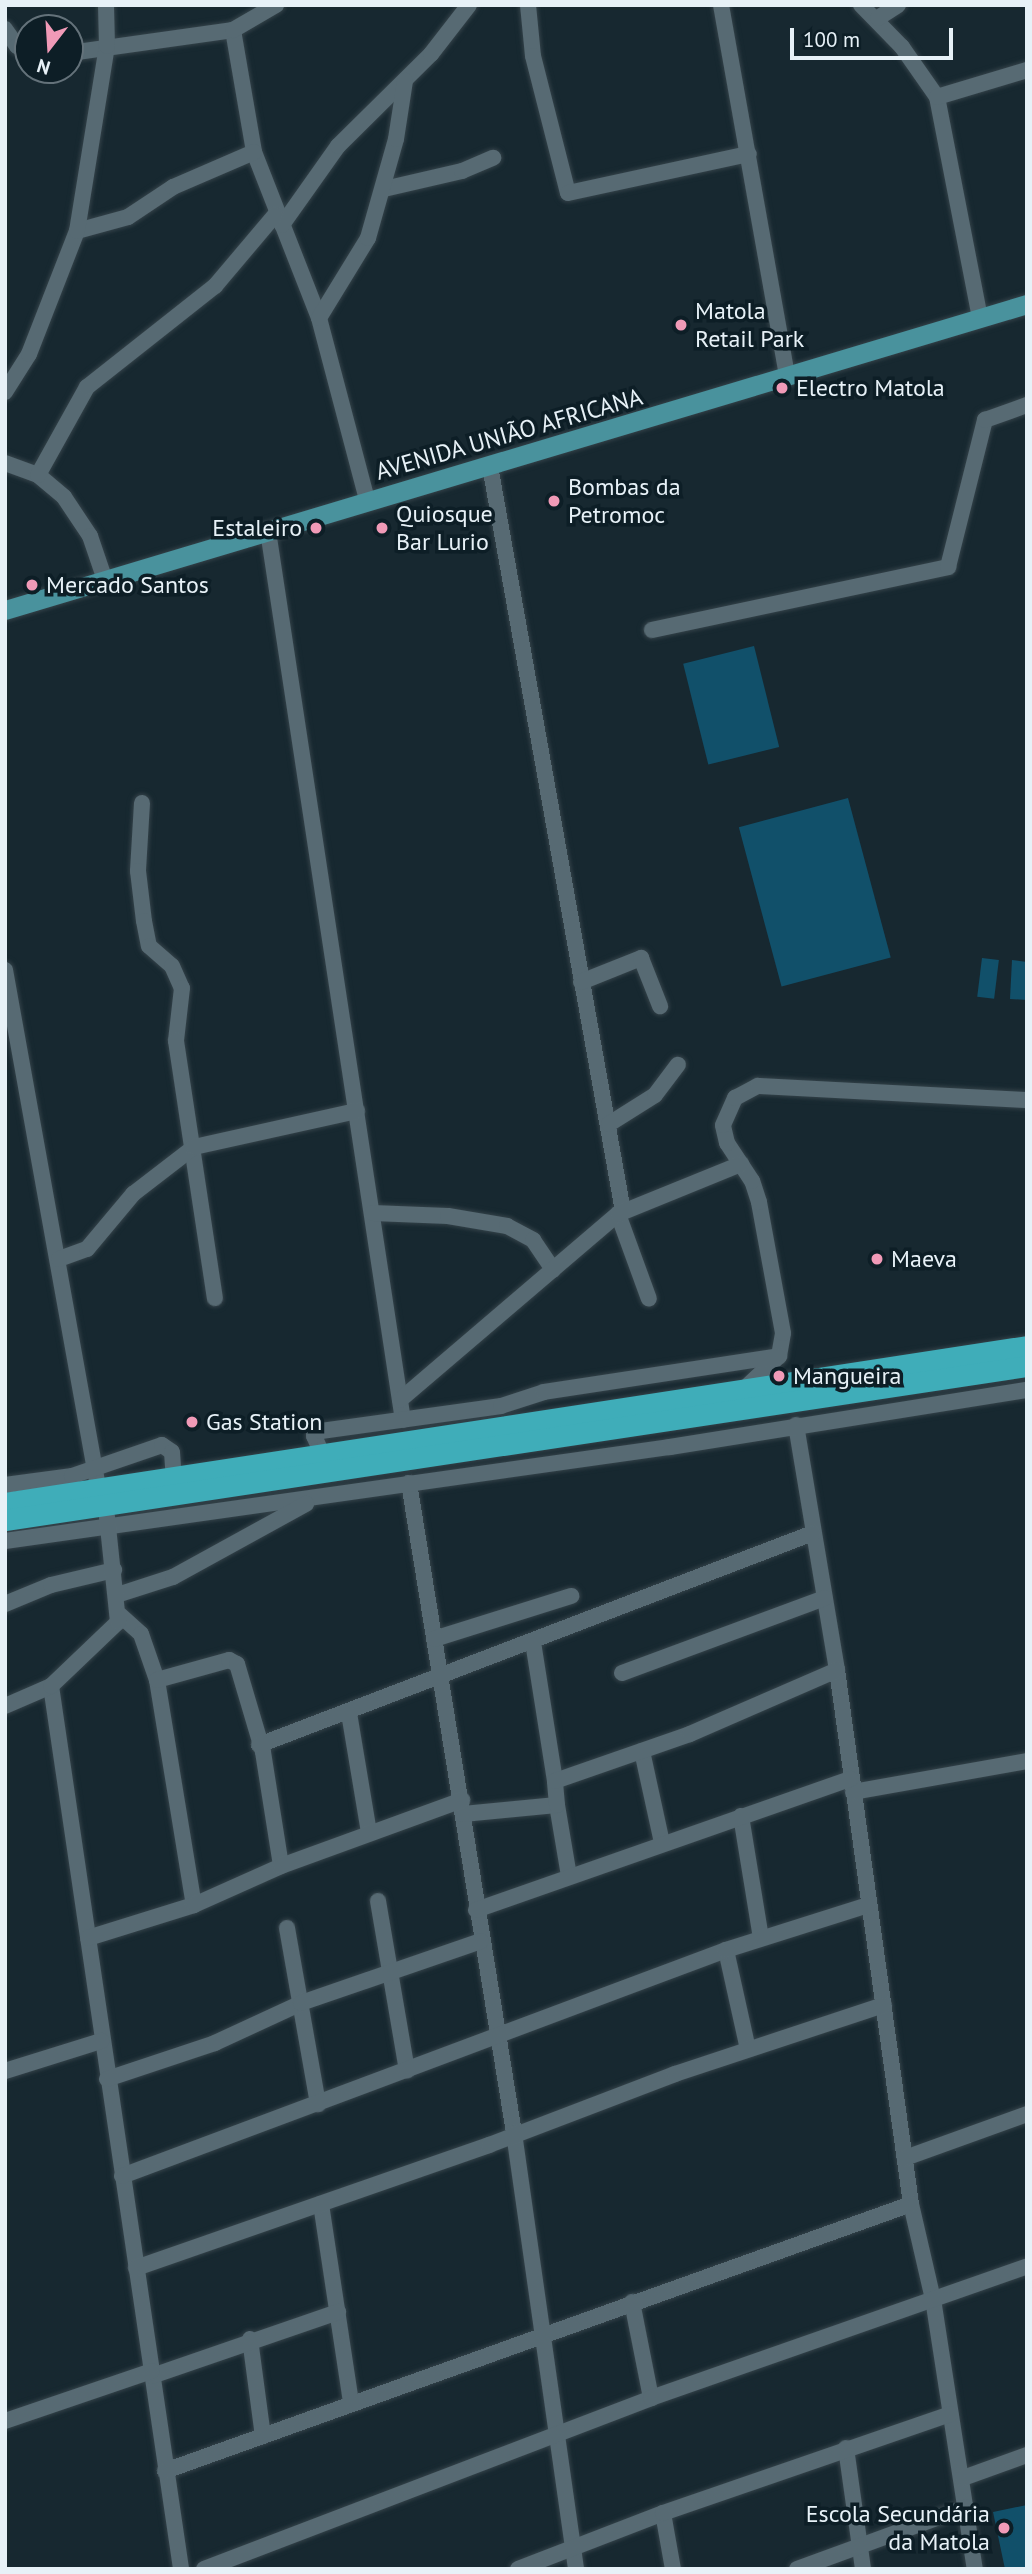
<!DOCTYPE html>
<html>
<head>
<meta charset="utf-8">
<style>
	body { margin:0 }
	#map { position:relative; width:1032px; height:2574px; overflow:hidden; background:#172830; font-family:"PT Sans",sans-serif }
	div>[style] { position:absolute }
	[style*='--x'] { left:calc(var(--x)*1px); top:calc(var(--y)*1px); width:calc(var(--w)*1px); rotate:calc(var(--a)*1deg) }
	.green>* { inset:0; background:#11506a; transform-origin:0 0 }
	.roads { filter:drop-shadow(0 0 2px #344249) drop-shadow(0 0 2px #344249) }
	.minor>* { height:16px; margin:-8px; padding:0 8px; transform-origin:8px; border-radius:8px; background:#576a73 }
	.major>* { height:19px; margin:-9.5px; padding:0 9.5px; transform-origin:9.5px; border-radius:9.5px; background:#49929d }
	.highway>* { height:21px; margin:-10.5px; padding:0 10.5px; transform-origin:10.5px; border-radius:10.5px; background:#3fadb9 }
	.dots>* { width:19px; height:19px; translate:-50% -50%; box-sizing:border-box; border:4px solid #0d1e26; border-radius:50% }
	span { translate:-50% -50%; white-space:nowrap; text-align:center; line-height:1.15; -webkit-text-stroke:7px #0d1e26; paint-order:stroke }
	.poi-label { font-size:24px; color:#e7f1f7 }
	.left { translate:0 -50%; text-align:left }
	.right { translate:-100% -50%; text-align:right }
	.street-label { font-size:24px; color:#e7f1f7 }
	.frame { position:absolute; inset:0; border:7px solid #e7f1f7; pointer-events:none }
	.north { position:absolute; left:14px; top:14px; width:70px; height:70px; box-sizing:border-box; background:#0d1e26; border:2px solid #64727a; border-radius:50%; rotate:197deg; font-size:19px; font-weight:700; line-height:28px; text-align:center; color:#e7f1f7 }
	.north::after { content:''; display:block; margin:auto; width:24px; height:32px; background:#f09ab7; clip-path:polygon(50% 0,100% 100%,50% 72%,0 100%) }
	.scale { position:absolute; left:790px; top:28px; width:163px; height:32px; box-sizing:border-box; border:4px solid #e7f1f7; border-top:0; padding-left:9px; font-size:21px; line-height:24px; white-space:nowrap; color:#e7f1f7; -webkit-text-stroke:5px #0d1e26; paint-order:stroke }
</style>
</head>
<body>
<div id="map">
	<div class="green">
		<div style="left:754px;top:646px;width:104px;height:73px;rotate:76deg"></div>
		<div style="left:848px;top:798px;width:165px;height:113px;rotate:75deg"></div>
		<div style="left:982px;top:958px;width:17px;height:39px;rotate:7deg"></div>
		<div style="clip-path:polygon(1012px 960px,1027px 962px,1027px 1000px,1010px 999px)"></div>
		<div style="clip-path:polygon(1027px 2505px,1027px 2569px,1005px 2569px,993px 2512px)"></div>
	</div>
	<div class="roads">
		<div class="minor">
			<div style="--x:528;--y:5;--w:51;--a:84.4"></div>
			<div style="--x:533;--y:56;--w:141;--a:75.7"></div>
			<div style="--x:568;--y:193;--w:185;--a:-12.2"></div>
			<div style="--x:721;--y:5;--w:378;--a:79.9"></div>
			<div style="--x:861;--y:5;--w:59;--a:45.7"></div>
			<div style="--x:902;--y:47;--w:61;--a:55"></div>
			<div style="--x:878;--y:18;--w:24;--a:-33"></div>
			<div style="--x:5;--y:29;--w:21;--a:55"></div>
			<div style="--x:17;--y:46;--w:12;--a:24"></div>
			<div style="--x:233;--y:30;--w:124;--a:80.2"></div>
			<div style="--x:254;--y:152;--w:178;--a:68.6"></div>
			<div style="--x:319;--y:318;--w:188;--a:75.2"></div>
			<div style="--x:70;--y:53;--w:165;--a:-8"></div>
			<div style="--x:233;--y:30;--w:50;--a:-30.2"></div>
			<div style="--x:384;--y:189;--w:80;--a:-13"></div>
			<div style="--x:462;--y:171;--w:34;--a:-23"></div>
			<div style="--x:282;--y:225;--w:97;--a:-54.7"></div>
			<div style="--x:338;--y:146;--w:131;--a:-44.7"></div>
			<div style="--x:431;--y:54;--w:62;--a:-52.2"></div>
			<div style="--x:77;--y:231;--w:53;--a:-15.4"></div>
			<div style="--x:128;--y:217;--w:54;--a:-33.7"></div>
			<div style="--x:173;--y:187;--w:88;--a:-23.4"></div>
			<div style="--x:319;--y:318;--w:94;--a:-58.5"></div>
			<div style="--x:368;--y:238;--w:103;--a:-74.2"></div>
			<div style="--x:396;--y:139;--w:59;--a:-81.2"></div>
			<div style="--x:980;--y:318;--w:225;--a:-101"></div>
			<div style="--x:937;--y:97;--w:94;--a:-16.7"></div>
			<div style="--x:5;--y:392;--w:45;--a:-57.7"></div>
			<div style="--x:29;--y:354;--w:132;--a:-68.7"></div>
			<div style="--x:77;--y:231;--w:187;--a:-80.8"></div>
			<div style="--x:107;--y:46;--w:41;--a:-91.4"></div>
			<div style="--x:5;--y:463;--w:35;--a:20"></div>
			<div style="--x:38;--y:475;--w:34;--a:40"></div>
			<div style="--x:64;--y:497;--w:47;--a:56.3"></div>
			<div style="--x:90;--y:536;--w:46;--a:71.2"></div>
			<div style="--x:490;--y:466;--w:757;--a:79.88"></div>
			<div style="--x:38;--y:475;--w:101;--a:-60.9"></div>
			<div style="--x:87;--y:387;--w:163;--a:-38.3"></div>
			<div style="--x:215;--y:286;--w:93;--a:-49.8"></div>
			<div style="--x:268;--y:531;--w:899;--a:81.37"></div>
			<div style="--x:652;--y:630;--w:303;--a:-12"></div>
			<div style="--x:948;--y:567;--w:152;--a:-75.9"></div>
			<div style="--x:985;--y:420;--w:45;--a:-19.7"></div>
			<div style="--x:142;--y:803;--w:68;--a:93.4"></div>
			<div style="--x:138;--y:871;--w:50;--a:83.2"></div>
			<div style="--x:144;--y:921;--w:25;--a:79"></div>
			<div style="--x:149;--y:946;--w:30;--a:41"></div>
			<div style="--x:172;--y:966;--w:24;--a:66"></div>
			<div style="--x:182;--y:988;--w:53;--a:96.5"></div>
			<div style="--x:176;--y:1041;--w:260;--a:81.4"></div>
			<div style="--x:5;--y:970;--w:525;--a:79.8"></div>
			<div style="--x:581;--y:982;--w:65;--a:-21.8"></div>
			<div style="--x:641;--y:958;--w:52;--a:68.4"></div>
			<div style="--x:609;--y:1124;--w:54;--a:-32.2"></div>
			<div style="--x:655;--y:1095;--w:38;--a:-53"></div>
			<div style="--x:373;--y:1213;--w:75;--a:2.3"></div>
			<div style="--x:448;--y:1216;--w:60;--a:9.6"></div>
			<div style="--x:507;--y:1226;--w:30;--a:28"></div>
			<div style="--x:533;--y:1240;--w:36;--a:56"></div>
			<div style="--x:618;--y:1214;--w:90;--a:70"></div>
			<div style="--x:59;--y:1259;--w:30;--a:-20"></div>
			<div style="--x:87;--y:1249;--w:72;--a:-50.1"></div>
			<div style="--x:133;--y:1194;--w:77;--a:-37.6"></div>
			<div style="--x:194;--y:1147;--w:167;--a:-12.5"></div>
			<div style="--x:744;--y:1389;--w:48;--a:-43.3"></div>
			<div style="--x:779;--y:1356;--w:23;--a:-80"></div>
			<div style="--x:783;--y:1333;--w:133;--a:-100.4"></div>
			<div style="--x:759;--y:1202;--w:22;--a:-108"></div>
			<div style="--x:752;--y:1181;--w:45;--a:-123.3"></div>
			<div style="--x:727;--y:1143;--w:18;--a:-103"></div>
			<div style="--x:723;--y:1125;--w:30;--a:-66"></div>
			<div style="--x:735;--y:1098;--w:26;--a:-28"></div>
			<div style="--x:758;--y:1086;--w:269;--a:3"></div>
			<div style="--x:400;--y:1400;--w:287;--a:-40.5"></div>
			<div style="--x:618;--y:1214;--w:133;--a:-22.1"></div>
			<div style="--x:796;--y:1425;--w:248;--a:80.5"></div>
			<div style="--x:837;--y:1670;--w:539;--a:82.11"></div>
			<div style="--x:911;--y:2204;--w:98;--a:77"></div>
			<div style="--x:933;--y:2299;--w:273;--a:81.2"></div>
			<div style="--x:323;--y:1456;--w:22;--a:-114"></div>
			<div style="--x:314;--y:1436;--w:9;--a:-36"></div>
			<div style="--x:321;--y:1431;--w:182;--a:-7.9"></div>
			<div style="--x:501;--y:1406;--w:45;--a:-18"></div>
			<div style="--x:544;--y:1392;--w:238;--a:-8.7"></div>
			<div style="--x:409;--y:1483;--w:658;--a:80.82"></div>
			<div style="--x:514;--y:2133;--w:440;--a:81.9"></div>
			<div style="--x:5;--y:1485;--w:68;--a:-7.7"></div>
			<div style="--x:72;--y:1476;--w:95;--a:-19"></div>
			<div style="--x:162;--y:1445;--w:12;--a:35"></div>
			<div style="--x:172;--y:1452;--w:27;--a:86"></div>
			<div style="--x:5;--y:1541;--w:672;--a:-8.05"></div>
			<div style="--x:670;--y:1447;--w:362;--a:-9.1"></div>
			<div style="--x:117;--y:1595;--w:59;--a:-17.8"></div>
			<div style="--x:173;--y:1577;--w:152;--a:-28.8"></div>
			<div style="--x:5;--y:1604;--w:50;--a:-22.4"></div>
			<div style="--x:51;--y:1585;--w:65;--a:-13.4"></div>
			<div style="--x:120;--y:1615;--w:28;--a:42"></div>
			<div style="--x:141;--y:1634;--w:49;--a:70.8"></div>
			<div style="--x:157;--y:1680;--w:228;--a:80.7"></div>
			<div style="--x:434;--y:1639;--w:144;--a:-17.4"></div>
			<div style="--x:533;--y:1642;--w:141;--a:81"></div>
			<div style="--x:622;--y:1673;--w:216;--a:-20.3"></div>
			<div style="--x:157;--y:1680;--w:75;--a:-15.5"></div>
			<div style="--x:229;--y:1660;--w:9;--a:27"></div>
			<div style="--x:237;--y:1664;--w:92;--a:73.5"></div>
			<div style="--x:263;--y:1752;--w:115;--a:81"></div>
			<div style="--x:51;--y:1686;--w:893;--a:81.62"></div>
			<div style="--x:5;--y:1706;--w:50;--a:-23.5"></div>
			<div style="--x:51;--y:1686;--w:93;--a:-43.7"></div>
			<div style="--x:118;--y:1622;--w:106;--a:-96"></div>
			<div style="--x:349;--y:1713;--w:121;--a:80.5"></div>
			<div style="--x:259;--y:1745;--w:593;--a:-20.94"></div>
			<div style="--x:642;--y:1751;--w:94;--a:77.7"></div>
			<div style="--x:853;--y:1792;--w:177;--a:-10.1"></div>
			<div style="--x:557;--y:1805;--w:72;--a:80.4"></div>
			<div style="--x:463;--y:1814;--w:94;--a:-5.5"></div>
			<div style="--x:557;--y:1805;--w:24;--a:-95"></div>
			<div style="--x:555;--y:1781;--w:143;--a:-19.2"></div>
			<div style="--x:690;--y:1734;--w:160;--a:-23.5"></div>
			<div style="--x:741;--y:1816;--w:124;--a:80.7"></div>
			<div style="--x:378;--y:1901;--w:172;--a:80.3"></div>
			<div style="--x:476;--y:1910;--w:397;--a:-19.3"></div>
			<div style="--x:287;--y:1928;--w:179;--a:80"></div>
			<div style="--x:88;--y:1938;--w:111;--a:-17.3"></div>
			<div style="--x:194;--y:1905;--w:95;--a:-24.1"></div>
			<div style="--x:281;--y:1866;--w:193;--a:-20"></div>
			<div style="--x:726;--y:1950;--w:101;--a:77.5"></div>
			<div style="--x:5;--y:2071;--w:101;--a:-17.4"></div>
			<div style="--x:107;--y:2079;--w:114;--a:-18.4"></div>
			<div style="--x:215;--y:2043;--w:95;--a:-24.9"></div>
			<div style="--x:301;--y:2003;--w:190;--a:-19"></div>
			<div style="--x:905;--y:2158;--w:130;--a:-19.8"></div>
			<div style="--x:122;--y:2176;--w:645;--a:-20.51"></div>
			<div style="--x:726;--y:1950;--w:149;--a:-17.6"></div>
			<div style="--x:321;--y:2204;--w:200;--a:81.4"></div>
			<div style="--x:136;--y:2268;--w:374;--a:-19.2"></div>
			<div style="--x:489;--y:2145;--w:199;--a:-20.9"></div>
			<div style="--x:675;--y:2074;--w:220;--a:-18.3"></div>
			<div style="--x:632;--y:2302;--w:98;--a:78.8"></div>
			<div style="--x:250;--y:2339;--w:98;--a:82.4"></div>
			<div style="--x:152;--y:2376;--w:197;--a:-19"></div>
			<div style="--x:5;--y:2421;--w:155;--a:-18.8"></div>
			<div style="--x:846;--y:2448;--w:122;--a:82"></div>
			<div style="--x:165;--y:2471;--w:792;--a:-19.69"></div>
			<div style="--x:963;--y:2478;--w:68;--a:-19.8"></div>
			<div style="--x:663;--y:2513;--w:57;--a:79.9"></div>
			<div style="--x:204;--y:2569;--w:479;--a:-20.9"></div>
			<div style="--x:651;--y:2398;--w:398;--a:-19.3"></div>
			<div style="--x:518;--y:2569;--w:155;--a:-21.1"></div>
			<div style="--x:663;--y:2513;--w:304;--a:-19"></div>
			<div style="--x:797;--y:2569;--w:180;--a:-20.1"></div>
		</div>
		<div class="major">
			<div style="--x:5;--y:610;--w:1067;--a:-16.67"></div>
		</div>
		<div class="highway">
			<div style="--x:5;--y:1503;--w:1034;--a:-8.73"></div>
			<div style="--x:5;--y:1520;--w:1034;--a:-8.57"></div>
		</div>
	</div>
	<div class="dots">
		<div style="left:681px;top:325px;background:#f09ab7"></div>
		<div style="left:782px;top:388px;background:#f09ab7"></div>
		<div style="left:554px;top:501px;background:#f09ab7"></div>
		<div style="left:316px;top:528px;background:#f09ab7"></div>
		<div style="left:382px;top:528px;background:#f09ab7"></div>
		<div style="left:32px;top:585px;background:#f09ab7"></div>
		<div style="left:877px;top:1259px;background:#f09ab7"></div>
		<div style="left:779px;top:1376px;background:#f09ab7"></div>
		<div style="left:192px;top:1422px;background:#f09ab7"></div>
		<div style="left:1004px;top:2528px;background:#f09ab7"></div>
	</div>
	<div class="poi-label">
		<span class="left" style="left:695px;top:325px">Matola<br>Retail Park</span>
		<span class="left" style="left:796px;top:388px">Electro Matola</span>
		<span class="left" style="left:568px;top:501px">Bombas da<br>Petromoc</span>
		<span class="left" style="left:396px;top:528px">Quiosque<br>Bar Lurio</span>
		<span class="right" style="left:302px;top:528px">Estaleiro</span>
		<span class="left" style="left:46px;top:585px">Mercado Santos</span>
		<span class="left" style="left:891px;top:1259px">Maeva</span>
		<span class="left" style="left:793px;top:1376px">Mangueira</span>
		<span class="left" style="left:206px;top:1422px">Gas Station</span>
		<span class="right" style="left:990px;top:2528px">Escola Secundária<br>da Matola</span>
	</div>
	<div class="street-label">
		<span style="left:509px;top:434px;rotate:-16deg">AVENIDA UNIÃO AFRICANA</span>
	</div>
	<div class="frame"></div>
	<div class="north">N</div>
	<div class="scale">100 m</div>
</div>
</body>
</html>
